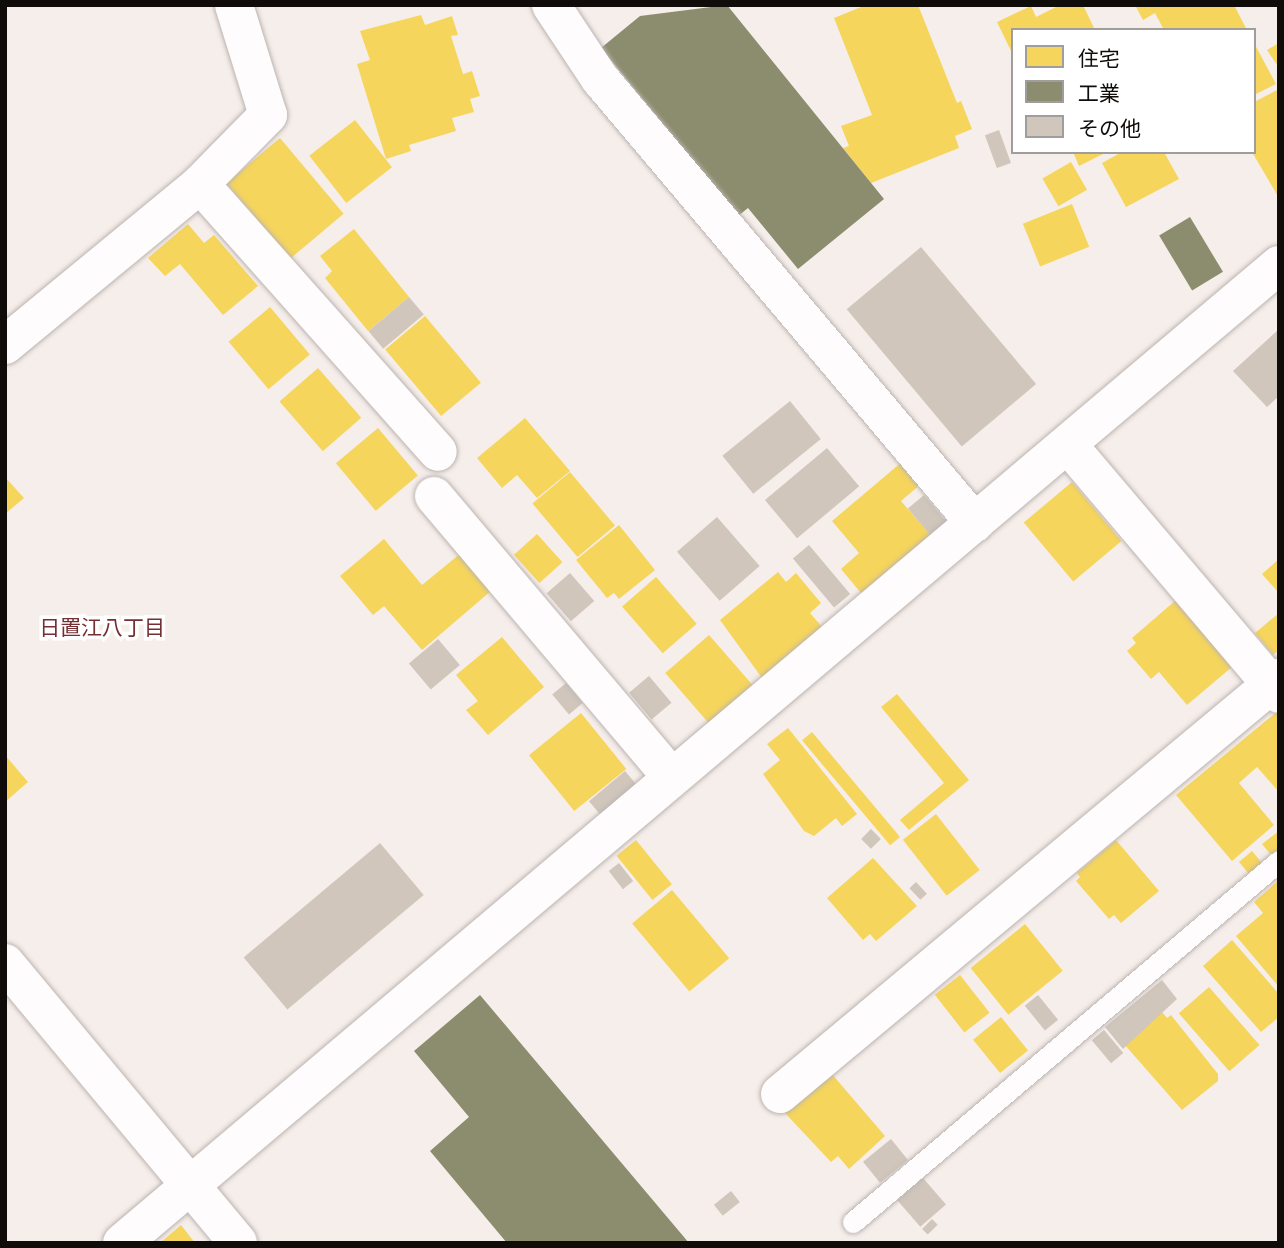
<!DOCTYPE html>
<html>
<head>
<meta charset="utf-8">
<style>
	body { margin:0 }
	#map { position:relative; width:1284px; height:1248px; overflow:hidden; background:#f6eeea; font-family:Helvetica,"Noto Sans JP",sans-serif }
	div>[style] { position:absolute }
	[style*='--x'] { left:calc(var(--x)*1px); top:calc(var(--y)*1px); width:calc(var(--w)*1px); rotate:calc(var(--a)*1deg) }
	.homes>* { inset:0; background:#f6d55c; transform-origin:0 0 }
	.industry>* { inset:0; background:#8c8c6e; transform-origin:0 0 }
	.building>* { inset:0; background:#d0c6bb; transform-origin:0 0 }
	.roads { filter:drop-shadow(0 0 2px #bbb4b1) drop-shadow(0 0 2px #bbb4b1) }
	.service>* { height:21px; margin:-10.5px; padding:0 10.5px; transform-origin:10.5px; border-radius:10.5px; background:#fefcfc }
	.minor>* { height:38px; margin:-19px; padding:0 19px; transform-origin:19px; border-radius:19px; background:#fefcfc }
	span { translate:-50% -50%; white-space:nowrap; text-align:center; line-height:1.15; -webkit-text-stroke:7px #fff; paint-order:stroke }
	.neighbourhood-label { font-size:21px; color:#752e31 }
	.frame { position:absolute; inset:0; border:7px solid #100c09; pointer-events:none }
	.legend { position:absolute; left:1011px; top:28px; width:245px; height:126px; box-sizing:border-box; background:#fff; border:2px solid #9f9e9d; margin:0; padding:9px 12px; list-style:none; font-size:21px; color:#100c09 }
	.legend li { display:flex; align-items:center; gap:14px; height:35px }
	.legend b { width:35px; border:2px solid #9f9e9d }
</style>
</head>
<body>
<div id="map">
	<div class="homes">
		<div style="clip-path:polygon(866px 5px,918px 5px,957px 103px,961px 101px,972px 129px,955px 136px,959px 148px,871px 183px,843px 148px,849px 146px,841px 126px,872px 115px,834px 18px)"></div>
		<div style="clip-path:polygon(1060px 5px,1083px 5px,1095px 30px,1013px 30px,1013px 55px,997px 22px,1031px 6px,1036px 17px)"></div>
		<div style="clip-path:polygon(1135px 5px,1234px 5px,1247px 30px,1164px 30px,1155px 13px,1143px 20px)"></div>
		<div style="clip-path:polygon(421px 15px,425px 25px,452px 16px,458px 35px,451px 36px,463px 74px,472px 71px,480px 96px,470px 99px,474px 112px,452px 118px,456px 131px,409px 145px,411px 151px,386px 159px,357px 64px,370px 60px,360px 31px)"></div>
		<div style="clip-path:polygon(1254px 43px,1276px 84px,1254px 95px)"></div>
		<div style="clip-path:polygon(1279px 43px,1279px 68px,1267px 50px)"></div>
		<div style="clip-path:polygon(1279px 89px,1279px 198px,1252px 152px,1254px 102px)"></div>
		<div style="left:355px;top:120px;width:60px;height:58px;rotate:52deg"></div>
		<div style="left:280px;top:138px;width:99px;height:70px;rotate:50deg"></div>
		<div style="clip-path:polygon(1073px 152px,1107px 152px,1079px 166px)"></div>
		<div style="clip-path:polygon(1122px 152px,1164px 152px,1179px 179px,1126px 207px,1102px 163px)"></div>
		<div style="left:1071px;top:162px;width:32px;height:33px;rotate:60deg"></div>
		<div style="left:1072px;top:204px;width:46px;height:53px;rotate:68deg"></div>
		<div style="clip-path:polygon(188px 224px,204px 243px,214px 235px,258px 286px,223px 315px,180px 264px,165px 276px,148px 258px)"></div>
		<div style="clip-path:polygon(354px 229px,409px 297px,368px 331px,325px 278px,332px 271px,320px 256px)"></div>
		<div style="left:270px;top:307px;width:62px;height:54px;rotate:50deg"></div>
		<div style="left:425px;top:316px;width:87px;height:52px;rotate:50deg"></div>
		<div style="left:318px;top:368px;width:66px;height:51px;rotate:49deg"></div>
		<div style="clip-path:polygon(525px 418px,570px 471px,537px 498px,517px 475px,502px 488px,477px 458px)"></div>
		<div style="left:378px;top:428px;width:62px;height:55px;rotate:50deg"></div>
		<div style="clip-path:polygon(903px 461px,922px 483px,901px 501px,935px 540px,866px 599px,841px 569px,859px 553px,832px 521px)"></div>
		<div style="left:570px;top:472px;width:70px;height:49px;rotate:50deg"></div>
		<div style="clip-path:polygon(5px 477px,24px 498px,5px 514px)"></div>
		<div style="left:1072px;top:482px;width:77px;height:63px;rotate:50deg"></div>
		<div style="clip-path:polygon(619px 525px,655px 570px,619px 599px,614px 593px,607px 598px,576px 560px)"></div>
		<div style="left:537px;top:534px;width:38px;height:31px;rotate:48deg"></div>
		<div style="clip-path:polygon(384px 539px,422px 585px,461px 553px,492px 590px,422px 650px,384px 606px,373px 615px,340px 576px)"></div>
		<div style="clip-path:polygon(1279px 559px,1279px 593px,1262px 574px)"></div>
		<div style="clip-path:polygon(778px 572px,786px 582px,796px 573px,821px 603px,810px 613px,823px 628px,762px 678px,720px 620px)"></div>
		<div style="left:656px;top:577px;width:62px;height:45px;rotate:49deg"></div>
		<div style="clip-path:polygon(1176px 600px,1233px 666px,1187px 705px,1159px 672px,1151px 679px,1127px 651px,1136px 643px,1132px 638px)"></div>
		<div style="clip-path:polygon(1279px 613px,1279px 650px,1273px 655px,1255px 633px)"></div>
		<div style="left:709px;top:635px;width:69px;height:58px;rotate:49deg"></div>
		<div style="clip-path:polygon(502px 637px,544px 687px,488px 735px,466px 710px,478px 701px,456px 675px)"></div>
		<div style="clip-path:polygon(897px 694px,969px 780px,909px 830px,900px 820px,944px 783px,881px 707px)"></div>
		<div style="clip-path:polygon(1279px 710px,1279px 792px,1257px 767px,1239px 783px,1274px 825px,1232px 861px,1176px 795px)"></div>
		<div style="left:581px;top:713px;width:72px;height:67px;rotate:51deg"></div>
		<div style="clip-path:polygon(788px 728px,857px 814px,842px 826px,836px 818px,814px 836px,804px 831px,763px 774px,780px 760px,767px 744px)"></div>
		<div style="left:812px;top:732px;width:137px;height:13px;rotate:50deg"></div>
		<div style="clip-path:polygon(5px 755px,28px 782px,5px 802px)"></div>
		<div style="left:936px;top:814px;width:71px;height:42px;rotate:52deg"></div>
		<div style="clip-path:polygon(1279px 831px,1279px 850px,1272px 856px,1262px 844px)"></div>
		<div style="left:636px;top:840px;width:57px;height:25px;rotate:51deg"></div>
		<div style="clip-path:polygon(1116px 840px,1159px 891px,1121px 923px,1114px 915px,1109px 919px,1076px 881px,1080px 877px,1077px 873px)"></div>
		<div style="left:1252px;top:851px;width:16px;height:17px;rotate:50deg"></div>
		<div style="clip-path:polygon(873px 858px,917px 906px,876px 941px,870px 934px,863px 940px,827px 898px)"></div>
		<div style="clip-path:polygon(1279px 880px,1279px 987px,1236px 936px,1263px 913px,1254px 902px)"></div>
		<div style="left:672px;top:890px;width:89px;height:52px;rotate:50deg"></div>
		<div style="left:1025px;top:924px;width:60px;height:70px;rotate:51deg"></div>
		<div style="clip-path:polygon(1232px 940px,1279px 994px,1279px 1017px,1261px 1032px,1203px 966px)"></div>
		<div style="left:960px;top:975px;width:48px;height:32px;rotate:52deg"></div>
		<div style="left:1209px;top:987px;width:77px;height:40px;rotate:49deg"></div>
		<div style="clip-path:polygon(1162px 1012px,1167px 1018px,1171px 1015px,1218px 1074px,1218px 1081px,1182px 1110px,1124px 1044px)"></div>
		<div style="left:1001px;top:1017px;width:43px;height:36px;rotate:51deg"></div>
		<div style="clip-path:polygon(831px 1073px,885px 1136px,849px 1169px,838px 1156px,831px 1162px,785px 1113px)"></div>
		<div style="clip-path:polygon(181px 1225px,195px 1243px,160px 1243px)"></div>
	</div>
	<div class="industry">
		<div style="clip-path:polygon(727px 5px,884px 199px,798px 269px,748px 208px,738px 216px,601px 48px,640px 16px)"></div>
		<div style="left:1190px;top:217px;width:64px;height:36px;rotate:59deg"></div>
		<div style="clip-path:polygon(480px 995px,689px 1243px,507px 1243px,430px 1151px,469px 1117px,414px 1051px)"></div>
	</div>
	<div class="building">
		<div style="left:999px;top:130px;width:35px;height:15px;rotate:70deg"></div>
		<div style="left:921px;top:247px;width:179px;height:97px;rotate:50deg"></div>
		<div style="left:409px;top:297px;width:23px;height:53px;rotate:50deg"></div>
		<div style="clip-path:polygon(1279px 329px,1279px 396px,1267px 407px,1233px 371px)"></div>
		<div style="left:790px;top:401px;width:49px;height:87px;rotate:51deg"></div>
		<div style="left:827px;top:448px;width:50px;height:81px;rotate:50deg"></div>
		<div style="left:924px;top:495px;width:35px;height:21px;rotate:50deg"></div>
		<div style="left:717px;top:517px;width:65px;height:53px;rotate:49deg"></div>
		<div style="left:809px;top:545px;width:64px;height:21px;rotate:50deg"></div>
		<div style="left:570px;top:573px;width:37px;height:31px;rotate:49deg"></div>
		<div style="left:438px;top:639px;width:34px;height:38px;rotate:50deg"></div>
		<div style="left:649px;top:676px;width:35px;height:26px;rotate:50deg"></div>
		<div style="left:566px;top:683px;width:26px;height:18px;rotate:50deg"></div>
		<div style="left:625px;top:771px;width:23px;height:47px;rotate:50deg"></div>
		<div style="left:871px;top:829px;width:14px;height:14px;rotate:45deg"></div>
		<div style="left:380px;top:843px;width:68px;height:178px;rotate:50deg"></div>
		<div style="left:619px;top:863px;width:23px;height:13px;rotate:52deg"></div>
		<div style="left:916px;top:882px;width:16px;height:9px;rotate:47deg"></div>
		<div style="clip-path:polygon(1162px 980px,1177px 999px,1123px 1049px,1105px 1027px)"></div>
		<div style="left:1038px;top:995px;width:32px;height:17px;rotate:51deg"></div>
		<div style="left:1104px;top:1030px;width:30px;height:16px;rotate:50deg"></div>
		<div style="left:891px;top:1139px;width:27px;height:36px;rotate:51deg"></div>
		<div style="left:923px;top:1178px;width:35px;height:34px;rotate:49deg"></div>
		<div style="left:731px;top:1191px;width:14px;height:22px;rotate:51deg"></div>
		<div style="left:932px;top:1219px;width:8px;height:14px;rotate:45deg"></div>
	</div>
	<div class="roads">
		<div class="service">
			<div style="--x:853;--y:1222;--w:558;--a:-40.28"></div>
		</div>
		<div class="minor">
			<div style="--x:551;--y:5;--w:89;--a:56.5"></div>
			<div style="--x:600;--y:79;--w:581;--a:49.82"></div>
			<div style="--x:200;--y:184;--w:358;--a:48.4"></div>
			<div style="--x:5;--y:345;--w:253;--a:-39.5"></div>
			<div style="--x:200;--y:184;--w:97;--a:-45.4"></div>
			<div style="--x:268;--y:115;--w:115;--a:-107.2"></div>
			<div style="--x:1069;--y:446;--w:325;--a:49.7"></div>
			<div style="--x:434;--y:496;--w:367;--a:49.8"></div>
			<div style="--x:5;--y:963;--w:364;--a:50.2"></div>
			<div style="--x:780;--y:1094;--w:650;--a:-39.82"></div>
			<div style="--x:122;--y:1243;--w:1515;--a:-40.21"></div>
		</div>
	</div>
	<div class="neighbourhood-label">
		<span style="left:102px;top:628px">日置江八丁目</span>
	</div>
	<div class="frame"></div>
	<ul class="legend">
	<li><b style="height:19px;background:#f6d55c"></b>住宅</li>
	<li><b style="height:19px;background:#8c8c6e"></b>工業</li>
	<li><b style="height:19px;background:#d0c6bb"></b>その他</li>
	</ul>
</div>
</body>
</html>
